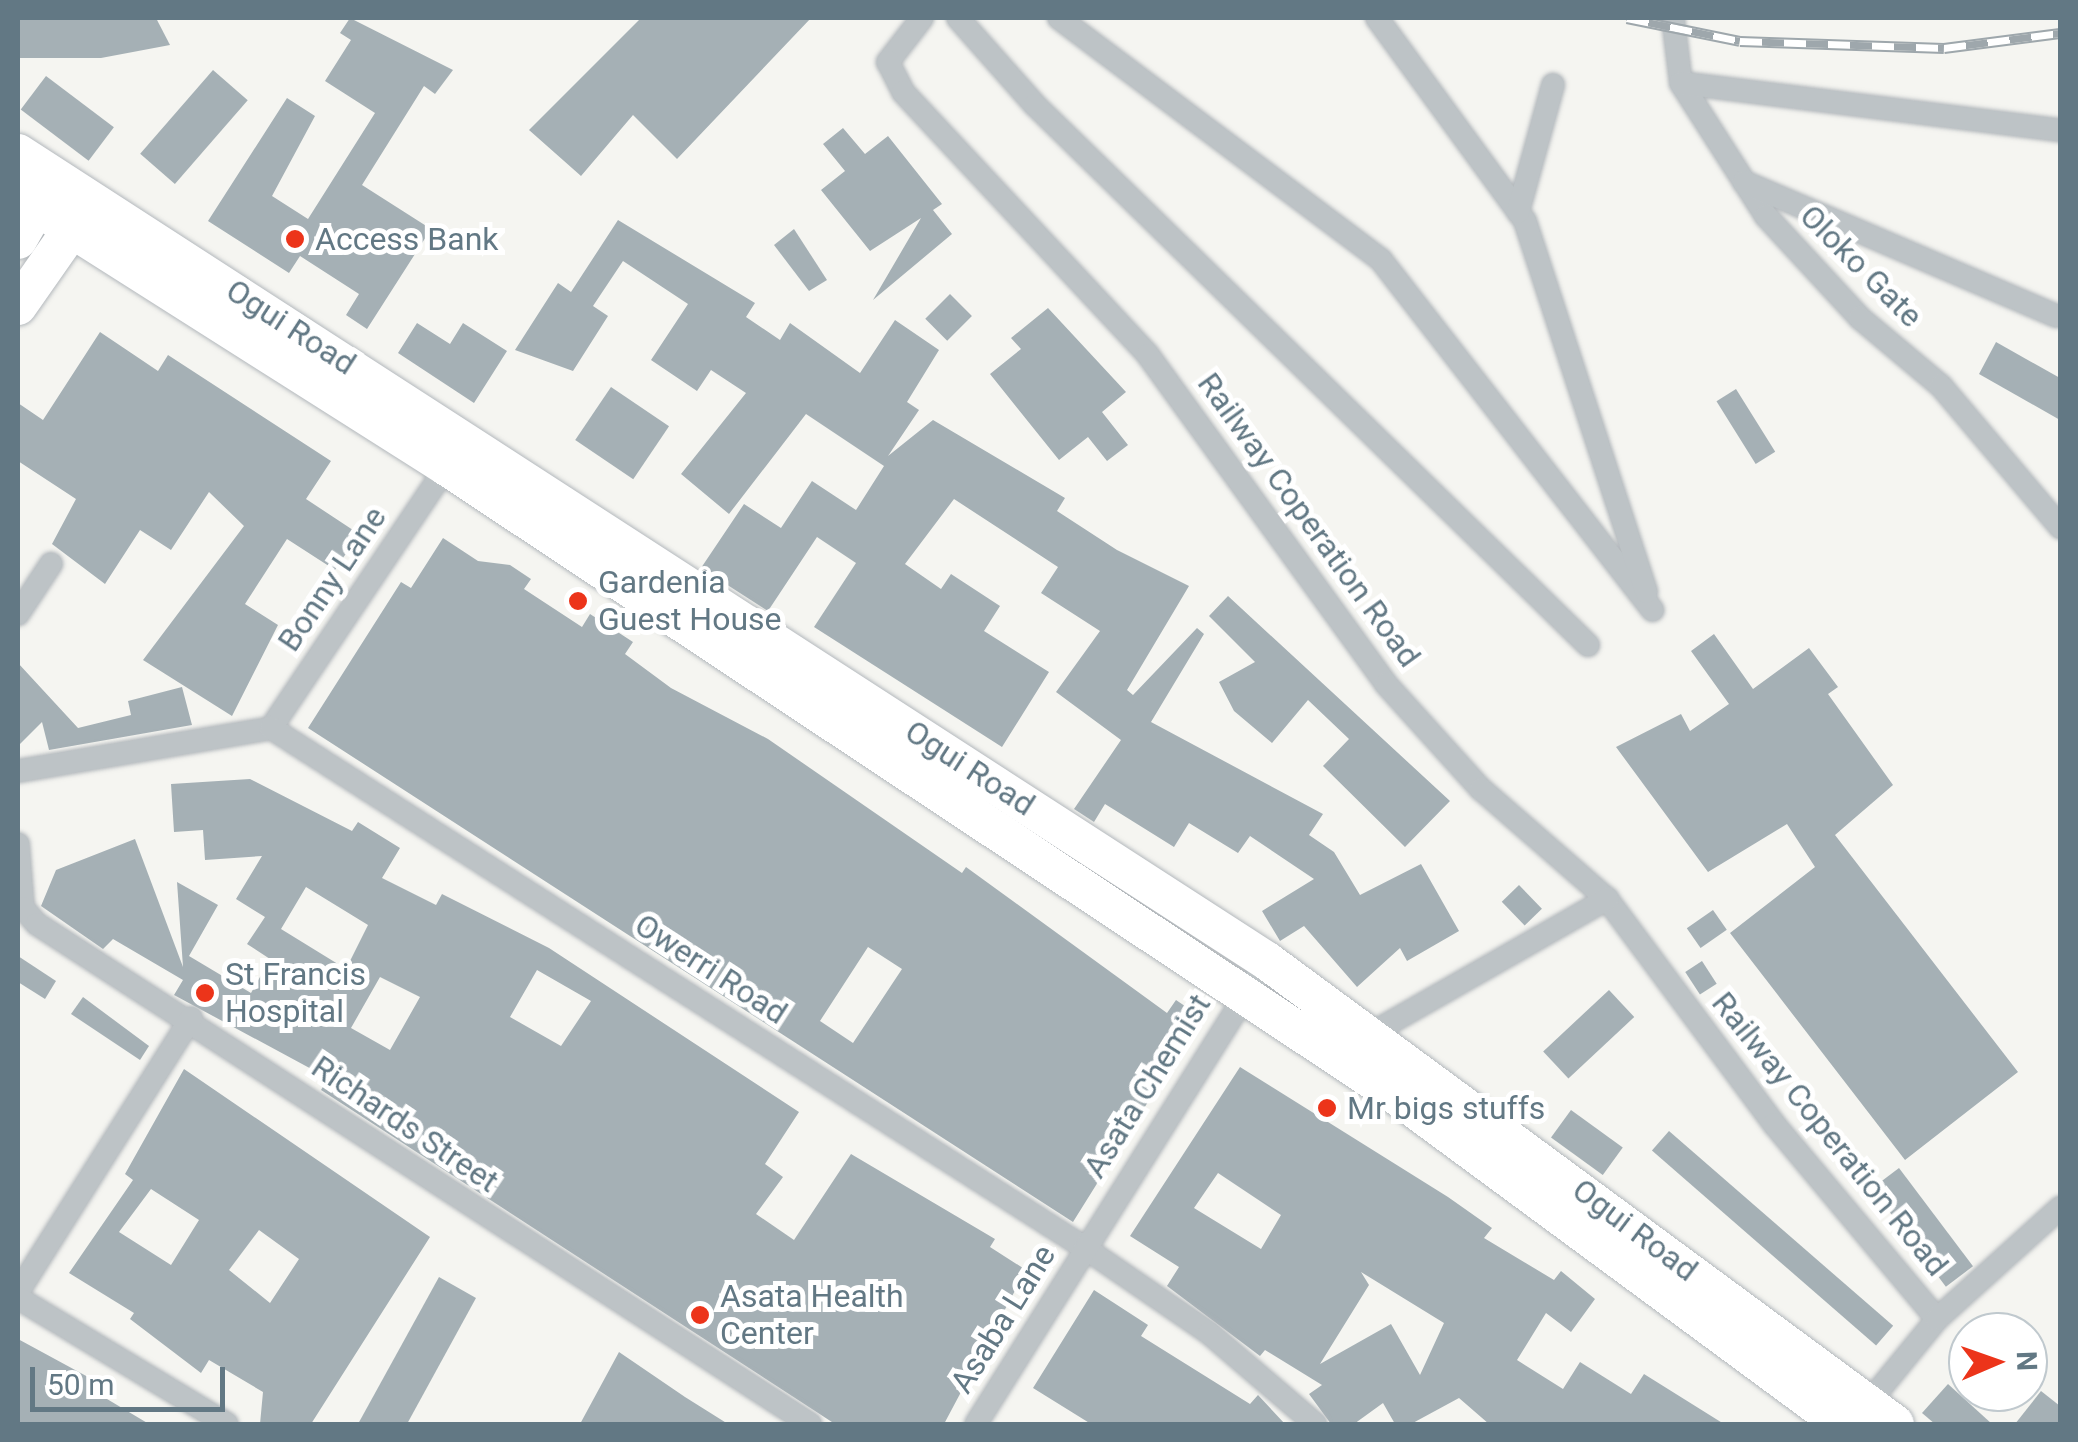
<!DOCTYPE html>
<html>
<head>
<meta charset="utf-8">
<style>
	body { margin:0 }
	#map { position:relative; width:2078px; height:1442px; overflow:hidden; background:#f5f5f1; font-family:Roboto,sans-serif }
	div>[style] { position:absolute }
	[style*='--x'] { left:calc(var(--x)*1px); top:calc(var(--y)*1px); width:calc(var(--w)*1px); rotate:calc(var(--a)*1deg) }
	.building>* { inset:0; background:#a5b0b5; transform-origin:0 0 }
	.roads { filter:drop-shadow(0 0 2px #b3b8bc) drop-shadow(0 0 2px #b3b8bc) }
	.minor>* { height:22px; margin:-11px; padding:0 11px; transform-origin:11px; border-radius:11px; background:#bdc3c6 }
	.primary>* { height:38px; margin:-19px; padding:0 19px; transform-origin:19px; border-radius:19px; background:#fff }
	.rail>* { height:11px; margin-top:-5.5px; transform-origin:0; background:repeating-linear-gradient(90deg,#fff 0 22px,#9ea7ac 0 44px); box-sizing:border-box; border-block:2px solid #9ea7ac }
	.dots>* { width:28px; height:28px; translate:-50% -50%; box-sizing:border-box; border:5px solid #fff; border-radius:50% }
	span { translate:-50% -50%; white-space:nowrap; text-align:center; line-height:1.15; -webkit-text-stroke:10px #fff; paint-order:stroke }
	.poi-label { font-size:32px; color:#627884 }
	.left { translate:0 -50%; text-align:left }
	.street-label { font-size:32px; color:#627884 }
	.frame { position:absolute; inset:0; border:20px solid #627884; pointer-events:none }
	.north { position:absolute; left:1948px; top:1312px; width:100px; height:100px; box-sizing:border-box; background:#fff; border:2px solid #c0c9ce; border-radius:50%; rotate:88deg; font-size:28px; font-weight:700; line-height:40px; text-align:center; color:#627884 }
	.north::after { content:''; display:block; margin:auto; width:35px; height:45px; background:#ec341a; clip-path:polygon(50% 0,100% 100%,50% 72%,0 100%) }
	.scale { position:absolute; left:30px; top:1367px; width:195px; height:45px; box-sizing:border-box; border:5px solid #627884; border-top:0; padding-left:12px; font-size:30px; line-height:35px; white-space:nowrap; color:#627884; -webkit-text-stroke:8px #fff; paint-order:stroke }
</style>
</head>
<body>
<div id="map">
	<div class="building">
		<div style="clip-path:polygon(18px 18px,156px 18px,170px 45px,101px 58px,18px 58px)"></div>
		<div style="clip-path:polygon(350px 18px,453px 70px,435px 94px,424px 86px,362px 185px,431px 229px,367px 329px,346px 315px,359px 294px,300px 256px,289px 273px,208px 221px,287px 98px,315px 116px,272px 196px,308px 219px,375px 113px,325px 81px,351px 40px,340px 33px)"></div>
		<div style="clip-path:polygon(641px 18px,811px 18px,677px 159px,633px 115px,581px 176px,529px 130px)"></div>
		<div style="left:213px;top:70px;width:46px;height:111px;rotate:41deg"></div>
		<div style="left:46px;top:76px;width:85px;height:42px;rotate:37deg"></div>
		<div style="clip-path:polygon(843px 128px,865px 154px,888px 136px,942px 204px,933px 210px,952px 234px,873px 300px,921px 218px,870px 251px,821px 190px,845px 171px,823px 144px)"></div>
		<div style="clip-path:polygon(618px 220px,755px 303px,746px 317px,780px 340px,790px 323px,860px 373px,895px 320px,939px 350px,907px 402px,919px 410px,888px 456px,933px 420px,1065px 498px,1057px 511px,1117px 550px,1189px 586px,1127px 690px,1133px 695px,1197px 628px,1204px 634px,1151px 722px,1323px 814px,1309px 835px,1334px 852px,1360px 895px,1421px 864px,1459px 931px,1407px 961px,1400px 948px,1357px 987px,1304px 926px,1280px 941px,1262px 911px,1314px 879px,1250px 836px,1238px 853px,1189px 823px,1174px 847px,1105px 804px,1094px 822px,1074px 809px,1121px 740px,1056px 692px,1100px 631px,1041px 593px,1058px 567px,954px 499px,905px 564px,941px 589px,951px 574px,1000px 606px,984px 631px,1049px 672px,1002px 747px,814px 627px,856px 563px,817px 537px,768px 611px,701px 568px,744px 504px,781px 528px,812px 481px,856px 510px,884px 466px,806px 414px,729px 514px,681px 474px,746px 393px,711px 370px,697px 391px,651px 360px,688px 304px,623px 261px,593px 306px,608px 316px,573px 371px,515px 350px,558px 283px,571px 292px)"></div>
		<div style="clip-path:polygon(794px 229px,827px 280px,809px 291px,774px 245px)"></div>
		<div style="left:950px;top:294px;width:31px;height:35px;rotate:45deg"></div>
		<div style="clip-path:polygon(1048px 308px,1126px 392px,1102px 412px,1128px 445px,1107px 461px,1088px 437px,1059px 460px,990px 374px,1021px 349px,1011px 338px)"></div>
		<div style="clip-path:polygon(417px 323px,450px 344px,463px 323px,507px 351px,474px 403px,398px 353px)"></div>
		<div style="clip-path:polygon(100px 332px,158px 371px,168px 355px,331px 461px,306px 499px,359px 534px,335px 570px,287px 539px,245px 604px,278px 625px,232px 716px,143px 660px,244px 526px,209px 492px,171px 550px,140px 530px,105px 584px,52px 544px,76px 499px,18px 461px,18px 403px,43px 420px)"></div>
		<div style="clip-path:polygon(1996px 342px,2060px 378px,2060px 420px,1979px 374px)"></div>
		<div style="left:611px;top:387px;width:70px;height:64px;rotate:34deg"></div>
		<div style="left:1736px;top:389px;width:74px;height:23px;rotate:58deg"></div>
		<div style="clip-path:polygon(evenodd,443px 538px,478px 561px,510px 565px,531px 579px,524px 589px,582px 627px,590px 614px,633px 642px,625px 654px,671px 688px,768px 739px,962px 873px,966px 867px,1167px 1013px,1176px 1000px,1201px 1017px,1073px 1222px,308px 728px,401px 582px,411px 588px,443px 538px,868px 947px,902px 969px,853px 1043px,820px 1021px,868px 947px)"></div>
		<div style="clip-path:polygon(1228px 596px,1450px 801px,1405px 847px,1323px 766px,1349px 739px,1308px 700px,1272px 743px,1234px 711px,1219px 682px,1255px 662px,1209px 616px)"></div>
		<div style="clip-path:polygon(1714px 634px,1753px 689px,1809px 648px,1838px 687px,1828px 694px,1893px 785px,1835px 835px,2018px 1072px,1905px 1160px,1730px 933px,1815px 867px,1787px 824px,1708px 872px,1616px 747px,1681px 714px,1690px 731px,1729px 704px,1691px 651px)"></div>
		<div style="clip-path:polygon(18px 663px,78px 728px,131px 715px,128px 701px,182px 687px,192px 725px,49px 750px,42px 722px,18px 746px)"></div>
		<div style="clip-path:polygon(evenodd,250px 779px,352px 831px,358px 822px,400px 848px,382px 878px,436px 905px,442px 894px,549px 948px,799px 1112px,765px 1164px,783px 1177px,756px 1214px,794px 1240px,851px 1154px,995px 1239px,990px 1247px,1026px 1270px,944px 1424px,835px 1424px,321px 1090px,328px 1078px,174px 995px,183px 980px,113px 939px,103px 949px,41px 906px,56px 870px,135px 839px,183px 967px,177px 882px,218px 905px,189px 956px,251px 993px,270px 959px,247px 944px,265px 917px,236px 899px,262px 856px,205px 860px,203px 830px,174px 832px,171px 784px,250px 779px,306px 887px,368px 925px,346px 969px,281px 929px,306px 887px,250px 779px,537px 970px,591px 1001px,561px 1046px,510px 1017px,537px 970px,250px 779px,380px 977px,420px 997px,390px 1050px,351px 1028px,380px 977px)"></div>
		<div style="left:1519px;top:885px;width:33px;height:24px;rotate:46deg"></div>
		<div style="left:1713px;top:910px;width:24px;height:32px;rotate:55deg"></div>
		<div style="clip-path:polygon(18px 956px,56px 981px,45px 999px,18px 982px)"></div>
		<div style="left:1702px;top:961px;width:27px;height:20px;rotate:57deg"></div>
		<div style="left:1609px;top:990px;width:37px;height:90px;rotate:47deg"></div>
		<div style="clip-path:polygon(83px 997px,149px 1046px,140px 1060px,71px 1014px)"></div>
		<div style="clip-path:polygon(evenodd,1240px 1067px,1448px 1197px,1492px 1228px,1484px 1238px,1554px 1280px,1561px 1271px,1595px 1299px,1571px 1332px,1546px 1313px,1517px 1360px,1563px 1389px,1580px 1362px,1631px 1394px,1644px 1374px,1724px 1424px,1489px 1424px,1459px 1398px,1411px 1424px,1395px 1424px,1383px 1403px,1354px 1424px,1331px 1424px,1309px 1394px,1322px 1385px,1265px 1350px,1260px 1356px,1167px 1286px,1179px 1267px,1130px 1236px,1240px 1067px,1218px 1173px,1281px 1215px,1261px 1249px,1194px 1208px,1218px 1173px,1240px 1067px,1361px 1272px,1444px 1323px,1420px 1375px,1391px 1324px,1320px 1364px,1369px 1285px,1361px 1272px)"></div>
		<div style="clip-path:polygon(evenodd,184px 1069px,430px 1237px,311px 1424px,260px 1424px,263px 1392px,209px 1360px,201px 1373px,130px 1319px,134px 1313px,69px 1273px,133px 1180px,125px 1174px,184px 1069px,151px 1189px,199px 1220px,171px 1265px,119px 1232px,151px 1189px,184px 1069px,259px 1230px,299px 1259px,270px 1303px,229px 1270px,259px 1230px)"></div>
		<div style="left:1571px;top:1110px;width:64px;height:34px;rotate:36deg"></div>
		<div style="left:1669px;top:1131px;width:297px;height:26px;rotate:41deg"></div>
		<div style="left:1899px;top:1168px;width:123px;height:34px;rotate:53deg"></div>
		<div style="clip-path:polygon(439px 1277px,476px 1298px,407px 1424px,358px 1424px)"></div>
		<div style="clip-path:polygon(1094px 1290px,1148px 1325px,1141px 1336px,1250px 1404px,1258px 1395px,1285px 1424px,1091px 1424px,1033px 1388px)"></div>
		<div style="clip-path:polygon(18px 1339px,112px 1390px,107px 1399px,149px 1424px,18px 1424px)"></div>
		<div style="clip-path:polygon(619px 1352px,685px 1397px,728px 1424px,580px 1424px)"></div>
		<div style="clip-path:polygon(1948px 1384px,1992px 1424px,1935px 1424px,1922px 1413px)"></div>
		<div style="clip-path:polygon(2041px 1391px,2060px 1406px,2060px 1424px,2015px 1424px)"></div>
	</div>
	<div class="roads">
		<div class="minor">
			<div style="--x:922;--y:18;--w:56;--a:127.7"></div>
			<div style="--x:888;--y:62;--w:34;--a:63"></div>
			<div style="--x:903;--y:92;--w:359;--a:47"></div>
			<div style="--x:1148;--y:355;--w:406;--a:54.1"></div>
			<div style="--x:1386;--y:684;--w:142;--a:47.9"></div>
			<div style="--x:1481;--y:789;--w:167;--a:41.1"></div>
			<div style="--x:1607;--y:899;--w:280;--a:53.4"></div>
			<div style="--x:1774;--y:1124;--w:254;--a:50.1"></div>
			<div style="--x:958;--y:18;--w:116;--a:48.5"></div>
			<div style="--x:1035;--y:105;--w:773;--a:44.32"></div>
			<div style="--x:1059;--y:18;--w:403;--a:36.9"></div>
			<div style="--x:1381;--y:260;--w:443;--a:52.2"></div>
			<div style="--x:1377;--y:18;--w:251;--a:53.9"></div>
			<div style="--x:1525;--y:221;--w:390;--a:71.9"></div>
			<div style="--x:1673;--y:18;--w:65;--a:83"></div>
			<div style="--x:1681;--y:83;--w:158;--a:57.4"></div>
			<div style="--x:1766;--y:216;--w:139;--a:47.3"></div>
			<div style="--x:1860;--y:318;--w:106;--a:40"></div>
			<div style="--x:1941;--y:386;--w:185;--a:49.8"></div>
			<div style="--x:1681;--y:83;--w:382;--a:7.1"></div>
			<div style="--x:1744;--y:182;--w:340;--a:23.2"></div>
			<div style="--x:1518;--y:212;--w:132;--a:-74.6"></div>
			<div style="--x:18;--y:614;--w:60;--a:-56.6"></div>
			<div style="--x:271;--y:728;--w:326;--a:-56.1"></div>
			<div style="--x:18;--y:771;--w:257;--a:-9.6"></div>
			<div style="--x:271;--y:728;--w:966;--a:32.57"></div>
			<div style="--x:1085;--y:1248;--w:150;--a:34.4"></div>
			<div style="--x:1209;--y:1333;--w:140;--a:40.6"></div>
			<div style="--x:18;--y:844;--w:64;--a:85.5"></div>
			<div style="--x:23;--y:908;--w:21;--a:49"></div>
			<div style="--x:37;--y:924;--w:921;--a:32.9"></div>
			<div style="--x:1372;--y:1033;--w:271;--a:-29.7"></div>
			<div style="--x:18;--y:1292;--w:324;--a:-57.7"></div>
			<div style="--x:18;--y:1298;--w:244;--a:31.1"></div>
			<div style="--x:1861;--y:1412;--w:120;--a:-50.7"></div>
			<div style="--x:1937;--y:1319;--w:166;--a:-42.1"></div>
			<div style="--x:976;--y:1424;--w:547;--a:-57.85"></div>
		</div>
		<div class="primary">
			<div style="--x:18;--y:153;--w:1488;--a:32.9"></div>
			<div style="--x:1267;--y:961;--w:780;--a:36.4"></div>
			<div style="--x:18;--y:195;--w:508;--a:32.38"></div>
			<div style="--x:447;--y:467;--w:1144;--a:33.52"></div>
			<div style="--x:1401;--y:1099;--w:548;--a:36.39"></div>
			<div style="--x:18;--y:240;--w:61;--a:-60.5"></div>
			<div style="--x:18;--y:306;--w:117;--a:-55.1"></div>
		</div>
	</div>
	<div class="rail">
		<div style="--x:1627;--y:18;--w:115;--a:11.5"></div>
		<div style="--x:1740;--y:41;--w:204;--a:2"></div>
		<div style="--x:1944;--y:48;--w:117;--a:-7.4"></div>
	</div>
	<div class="dots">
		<div style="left:295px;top:239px;background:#ec341a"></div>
		<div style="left:578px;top:601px;background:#ec341a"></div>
		<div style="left:205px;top:993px;background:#ec341a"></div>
		<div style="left:1327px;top:1108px;background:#ec341a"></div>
		<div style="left:700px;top:1315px;background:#ec341a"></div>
	</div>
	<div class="poi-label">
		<span class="left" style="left:315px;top:239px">Access Bank</span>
		<span class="left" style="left:598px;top:601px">Gardenia<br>Guest House</span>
		<span class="left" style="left:225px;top:993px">St Francis<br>Hospital</span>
		<span class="left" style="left:1347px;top:1108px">Mr bigs stuffs</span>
		<span class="left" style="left:720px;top:1315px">Asata Health<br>Center</span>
	</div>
	<div class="street-label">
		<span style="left:1861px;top:266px;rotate:45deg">Oloko Gate</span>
		<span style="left:291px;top:327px;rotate:33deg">Ogui Road</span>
		<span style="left:1309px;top:520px;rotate:54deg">Railway Coperation Road</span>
		<span style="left:332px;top:579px;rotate:-56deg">Bonny Lane</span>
		<span style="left:970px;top:768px;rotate:33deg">Ogui Road</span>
		<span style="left:711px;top:969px;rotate:33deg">Owerri Road</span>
		<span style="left:1147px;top:1086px;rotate:-58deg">Asata Chemist</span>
		<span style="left:405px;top:1124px;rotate:34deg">Richards Street</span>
		<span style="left:1830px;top:1134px;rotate:51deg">Railway Coperation Road</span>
		<span style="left:1635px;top:1230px;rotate:37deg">Ogui Road</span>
		<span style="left:1003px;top:1319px;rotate:-58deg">Asaba Lane</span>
	</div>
	<div class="frame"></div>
	<div class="north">N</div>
	<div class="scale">50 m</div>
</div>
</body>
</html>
